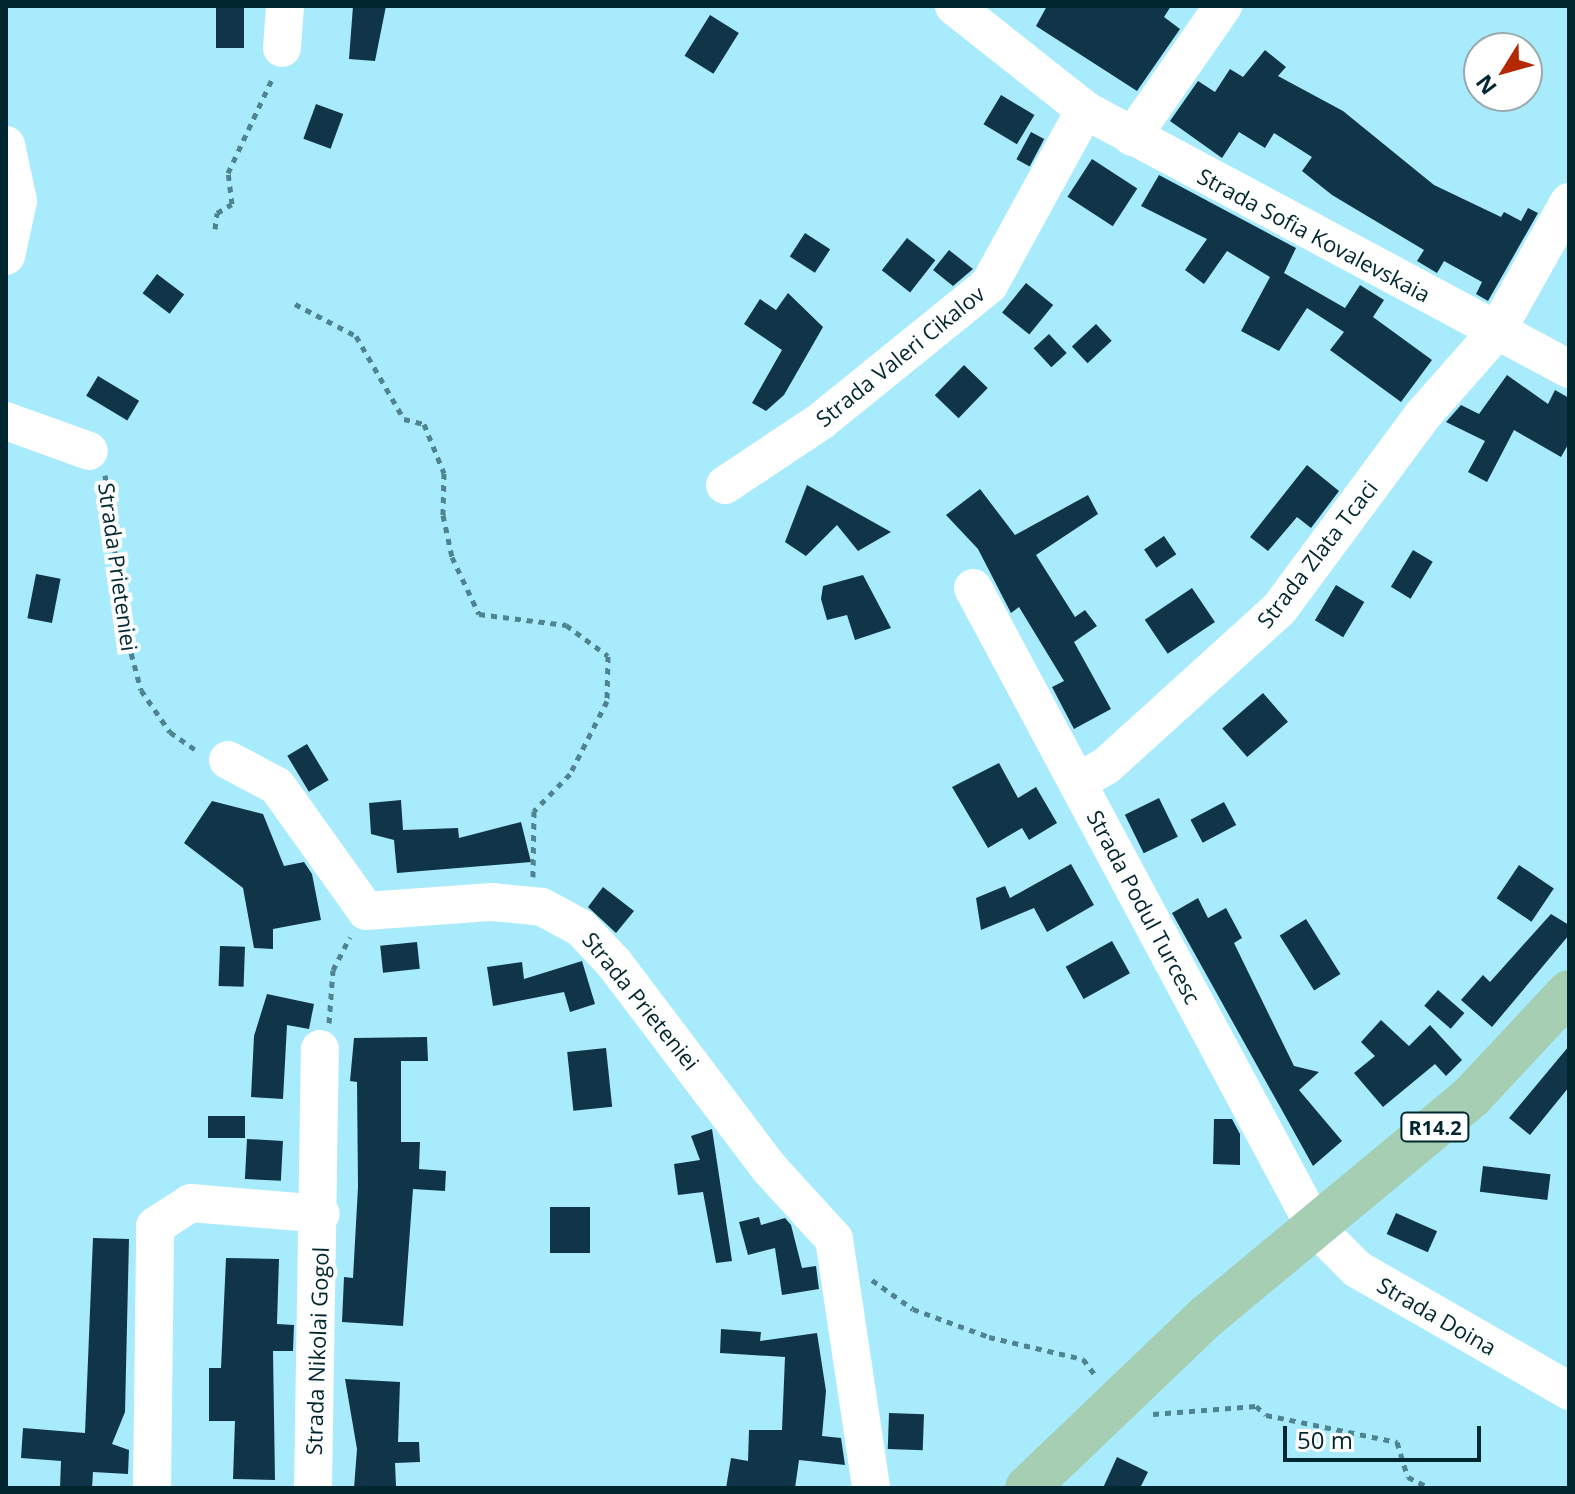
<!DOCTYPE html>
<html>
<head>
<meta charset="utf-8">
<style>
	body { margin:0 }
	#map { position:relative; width:1575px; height:1494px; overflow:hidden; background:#a8ebfc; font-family:"Open Sans",sans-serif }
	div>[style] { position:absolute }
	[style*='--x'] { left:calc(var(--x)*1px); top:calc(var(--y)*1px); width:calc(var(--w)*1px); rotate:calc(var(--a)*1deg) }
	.building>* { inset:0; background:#113548; transform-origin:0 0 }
	.path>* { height:5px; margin-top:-2.5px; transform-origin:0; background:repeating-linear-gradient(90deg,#4e838f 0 6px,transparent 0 12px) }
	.minor>* { height:38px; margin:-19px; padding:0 19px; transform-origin:19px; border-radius:19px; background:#fff }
	.major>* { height:44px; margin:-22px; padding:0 22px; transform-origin:22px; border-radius:22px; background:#a5ceb3 }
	span { translate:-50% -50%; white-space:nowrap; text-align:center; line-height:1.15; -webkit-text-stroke:8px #fff; paint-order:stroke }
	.shield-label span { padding:2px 6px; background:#fff; border:2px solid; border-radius:6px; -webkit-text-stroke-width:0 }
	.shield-label { font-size:20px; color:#00272f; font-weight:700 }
	.street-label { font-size:22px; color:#00272f }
	.frame { position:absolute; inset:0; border:8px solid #00272f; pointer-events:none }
	.north { position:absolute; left:1463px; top:32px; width:80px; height:80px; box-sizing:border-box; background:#fff; border:2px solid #99a9ac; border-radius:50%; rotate:233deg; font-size:22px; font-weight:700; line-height:32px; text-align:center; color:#00272f }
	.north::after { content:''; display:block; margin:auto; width:28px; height:36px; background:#b42900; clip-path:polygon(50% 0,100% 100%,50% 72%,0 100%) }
	.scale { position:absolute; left:1283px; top:1426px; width:198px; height:36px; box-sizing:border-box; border:4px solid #00272f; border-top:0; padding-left:10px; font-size:24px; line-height:28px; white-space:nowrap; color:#00272f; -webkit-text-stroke:6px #fff; paint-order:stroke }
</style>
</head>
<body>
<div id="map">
	<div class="building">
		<div style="left:216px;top:6px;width:28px;height:42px"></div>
		<div style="clip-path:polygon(353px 6px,386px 6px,375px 61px,349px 59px)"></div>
		<div style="clip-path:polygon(1047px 6px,1171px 6px,1164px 17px,1180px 29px,1137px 91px,1036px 26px)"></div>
		<div style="left:710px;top:15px;width:34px;height:48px;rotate:32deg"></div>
		<div style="clip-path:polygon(1265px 50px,1286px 67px,1278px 76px,1343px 111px,1434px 185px,1501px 217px,1504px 212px,1521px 221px,1528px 208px,1538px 213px,1488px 301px,1476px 294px,1482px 282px,1444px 261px,1437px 273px,1417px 261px,1424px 250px,1332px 195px,1302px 171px,1312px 157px,1274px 133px,1265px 148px,1239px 132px,1222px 158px,1170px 121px,1198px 81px,1215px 92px,1230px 69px,1243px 77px)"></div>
		<div style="left:1001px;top:95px;width:39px;height:34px;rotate:31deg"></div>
		<div style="left:316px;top:104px;width:29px;height:37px;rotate:20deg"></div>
		<div style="left:1031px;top:132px;width:15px;height:31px;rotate:28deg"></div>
		<div style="left:1092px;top:159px;width:54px;height:45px;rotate:33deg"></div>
		<div style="clip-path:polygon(1159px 175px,1296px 248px,1284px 273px,1345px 308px,1360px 285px,1384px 300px,1373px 317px,1432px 360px,1401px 402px,1330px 350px,1344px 332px,1307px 308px,1279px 351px,1241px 331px,1270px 277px,1227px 251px,1204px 284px,1185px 270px,1207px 239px,1141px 206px)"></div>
		<div style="left:805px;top:233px;width:30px;height:28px;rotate:33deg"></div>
		<div style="left:907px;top:238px;width:36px;height:41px;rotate:38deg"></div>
		<div style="clip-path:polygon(949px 250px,973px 269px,953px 286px,933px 270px)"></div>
		<div style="left:157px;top:274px;width:34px;height:24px;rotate:37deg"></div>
		<div style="left:1026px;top:283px;width:35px;height:38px;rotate:39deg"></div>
		<div style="clip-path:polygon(788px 293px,823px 327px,784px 395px,766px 411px,752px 403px,782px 350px,744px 324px,760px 299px,776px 310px)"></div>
		<div style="left:1096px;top:324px;width:23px;height:33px;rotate:47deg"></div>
		<div style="left:1049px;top:334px;width:26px;height:21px;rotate:47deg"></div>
		<div style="left:964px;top:365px;width:33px;height:42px;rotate:44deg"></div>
		<div style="clip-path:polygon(1507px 375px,1548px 404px,1555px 390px,1569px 398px,1569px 443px,1561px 457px,1514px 430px,1487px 482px,1468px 472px,1485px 441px,1446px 422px,1461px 405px,1479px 414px)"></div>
		<div style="left:98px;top:376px;width:48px;height:23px;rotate:31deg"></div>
		<div style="clip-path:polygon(1307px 465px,1339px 491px,1311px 528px,1297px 517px,1268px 551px,1250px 537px)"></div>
		<div style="clip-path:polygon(807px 485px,891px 532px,858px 551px,837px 525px,806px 556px,785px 542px)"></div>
		<div style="clip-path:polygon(980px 489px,1015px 535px,1088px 495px,1098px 514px,1036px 555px,1075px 617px,1085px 610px,1097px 626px,1074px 642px,1111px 709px,1074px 729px,1052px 687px,1064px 681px,1019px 607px,1011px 613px,978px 549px,946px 515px)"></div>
		<div style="left:1164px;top:536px;width:22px;height:24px;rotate:56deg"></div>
		<div style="left:1413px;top:550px;width:23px;height:43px;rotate:31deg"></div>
		<div style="left:36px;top:574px;width:25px;height:45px;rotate:11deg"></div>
		<div style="clip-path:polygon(863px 575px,891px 628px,855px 640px,847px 615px,827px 620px,821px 599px,823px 586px)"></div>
		<div style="left:1336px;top:585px;width:33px;height:41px;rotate:31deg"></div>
		<div style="left:1192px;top:588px;width:41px;height:57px;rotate:56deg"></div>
		<div style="left:1263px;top:693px;width:38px;height:54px;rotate:49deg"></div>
		<div style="left:307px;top:744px;width:42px;height:23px;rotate:59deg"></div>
		<div style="clip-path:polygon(999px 763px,1018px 798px,1036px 787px,1057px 823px,1029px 840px,1022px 828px,988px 848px,952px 787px)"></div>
		<div style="left:1159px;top:798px;width:43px;height:38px;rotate:64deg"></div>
		<div style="clip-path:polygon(401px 800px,403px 830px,458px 828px,459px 838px,521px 822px,531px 862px,397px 873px,394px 840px,371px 834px,369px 803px)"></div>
		<div style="clip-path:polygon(212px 801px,263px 814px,284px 866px,304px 862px,312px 874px,321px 920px,273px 929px,273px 949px,254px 948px,243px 888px,184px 843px)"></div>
		<div style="left:1224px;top:802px;width:26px;height:38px;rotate:62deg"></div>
		<div style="clip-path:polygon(1071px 864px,1094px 905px,1047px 932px,1034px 908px,981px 930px,976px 898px,1005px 886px,1010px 898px)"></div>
		<div style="left:1519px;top:865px;width:42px;height:40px;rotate:34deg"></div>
		<div style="clip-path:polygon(603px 887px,634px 911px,616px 933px,588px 907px)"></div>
		<div style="clip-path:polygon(1198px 898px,1208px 918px,1226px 908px,1242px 938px,1234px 943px,1294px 1066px,1319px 1072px,1299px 1090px,1342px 1141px,1313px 1166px,1172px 913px)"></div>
		<div style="clip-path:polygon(1551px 914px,1569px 925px,1569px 935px,1492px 1027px,1461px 1000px,1483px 975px,1490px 982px)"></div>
		<div style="left:1306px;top:919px;width:65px;height:31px;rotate:58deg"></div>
		<div style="left:1112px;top:941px;width:37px;height:53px;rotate:61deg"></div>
		<div style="left:417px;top:942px;width:27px;height:37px;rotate:84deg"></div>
		<div style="left:220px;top:946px;width:25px;height:40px;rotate:2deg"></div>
		<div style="clip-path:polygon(582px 961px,595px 1004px,570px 1012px,564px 992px,493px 1006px,487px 967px,522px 962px,524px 979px)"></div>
		<div style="left:1438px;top:990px;width:35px;height:21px;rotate:41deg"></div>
		<div style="clip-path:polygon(267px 994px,314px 1004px,309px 1029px,287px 1025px,283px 1099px,251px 1097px,254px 1036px)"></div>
		<div style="clip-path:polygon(1381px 1020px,1409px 1046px,1430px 1025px,1462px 1060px,1446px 1076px,1435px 1064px,1383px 1107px,1354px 1073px,1375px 1056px,1361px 1042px)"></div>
		<div style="clip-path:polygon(427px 1037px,428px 1061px,401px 1061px,401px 1142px,420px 1142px,419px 1169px,446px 1171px,445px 1191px,413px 1189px,403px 1326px,342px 1322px,344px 1277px,353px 1278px,358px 1187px,357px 1082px,350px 1081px,354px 1038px)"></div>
		<div style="clip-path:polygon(1569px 1046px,1569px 1087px,1530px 1135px,1509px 1118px)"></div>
		<div style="left:606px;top:1048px;width:59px;height:39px;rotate:84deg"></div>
		<div style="left:245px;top:1116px;width:22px;height:37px;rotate:90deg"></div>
		<div style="clip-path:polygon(1214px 1119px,1232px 1119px,1240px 1134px,1240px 1165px,1213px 1164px)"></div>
		<div style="clip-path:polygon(712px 1129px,732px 1261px,716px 1263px,703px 1192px,678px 1195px,674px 1164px,700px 1160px,691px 1136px)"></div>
		<div style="left:247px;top:1139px;width:36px;height:40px;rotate:3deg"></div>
		<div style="left:1483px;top:1166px;width:68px;height:26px;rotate:7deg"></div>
		<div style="left:590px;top:1207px;width:46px;height:40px;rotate:90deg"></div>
		<div style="left:1396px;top:1213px;width:45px;height:23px;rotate:24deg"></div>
		<div style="clip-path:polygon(759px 1217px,761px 1225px,785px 1218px,791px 1225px,802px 1268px,816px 1266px,819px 1289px,782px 1295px,775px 1248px,748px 1255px,739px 1222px)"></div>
		<div style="clip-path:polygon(93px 1238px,129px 1239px,125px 1412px,112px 1444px,129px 1450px,128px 1474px,93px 1472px,92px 1488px,60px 1488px,61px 1461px,21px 1458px,23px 1428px,85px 1433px)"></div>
		<div style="clip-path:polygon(226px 1258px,279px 1259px,277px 1324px,294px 1325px,293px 1351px,273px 1351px,275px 1480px,233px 1479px,235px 1421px,209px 1421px,209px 1368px,221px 1368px)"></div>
		<div style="clip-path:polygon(721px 1329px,761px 1332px,760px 1341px,817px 1333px,826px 1391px,822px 1436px,841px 1438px,845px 1465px,799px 1460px,795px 1488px,726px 1488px,731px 1458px,748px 1461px,749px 1430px,782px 1430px,785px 1357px,720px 1353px)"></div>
		<div style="clip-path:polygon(345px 1379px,400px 1382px,398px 1442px,419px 1442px,420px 1462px,395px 1463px,396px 1486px,354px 1488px,357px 1449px)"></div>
		<div style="left:889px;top:1413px;width:35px;height:36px;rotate:2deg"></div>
		<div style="clip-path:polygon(1117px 1457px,1148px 1472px,1140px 1488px,1103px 1488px)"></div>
	</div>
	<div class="path">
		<div style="--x:215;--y:229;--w:16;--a:-83"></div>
		<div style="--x:217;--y:213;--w:17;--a:-31"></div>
		<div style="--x:232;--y:204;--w:31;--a:-97"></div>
		<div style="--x:228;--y:173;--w:106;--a:-64.9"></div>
		<div style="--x:295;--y:304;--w:69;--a:27.7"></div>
		<div style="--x:356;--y:336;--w:96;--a:60"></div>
		<div style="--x:404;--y:419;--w:21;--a:14"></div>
		<div style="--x:424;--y:424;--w:53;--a:67.8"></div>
		<div style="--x:444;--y:473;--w:42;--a:91.4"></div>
		<div style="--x:443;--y:515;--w:43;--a:77.9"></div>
		<div style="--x:452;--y:557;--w:63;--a:64.7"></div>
		<div style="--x:479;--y:614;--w:88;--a:7.2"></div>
		<div style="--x:566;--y:625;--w:52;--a:36.4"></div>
		<div style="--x:608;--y:656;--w:45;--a:91.3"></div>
		<div style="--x:607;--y:701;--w:82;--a:116.9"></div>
		<div style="--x:570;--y:774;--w:52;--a:134.2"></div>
		<div style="--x:534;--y:811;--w:66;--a:90.9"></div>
		<div style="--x:105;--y:475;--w:156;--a:82.6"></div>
		<div style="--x:125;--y:630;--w:62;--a:75.1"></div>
		<div style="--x:141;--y:690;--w:51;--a:55.4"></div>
		<div style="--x:170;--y:732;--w:35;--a:35"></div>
		<div style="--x:329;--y:1023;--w:53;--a:-85.7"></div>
		<div style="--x:333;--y:970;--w:37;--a:-63"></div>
		<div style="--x:872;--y:1280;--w:50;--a:35.3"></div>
		<div style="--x:913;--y:1309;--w:81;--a:20.2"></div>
		<div style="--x:989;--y:1337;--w:97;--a:13.2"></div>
		<div style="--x:1083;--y:1359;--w:21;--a:53"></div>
		<div style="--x:1153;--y:1414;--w:103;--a:-4.4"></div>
		<div style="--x:1256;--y:1406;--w:13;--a:42"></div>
		<div style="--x:1266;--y:1415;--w:134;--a:11.6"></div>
		<div style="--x:1397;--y:1442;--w:37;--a:73"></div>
		<div style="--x:1408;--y:1477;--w:25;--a:27"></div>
	</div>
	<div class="minor">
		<div style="--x:954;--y:6;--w:167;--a:38.4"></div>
		<div style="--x:1085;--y:110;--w:549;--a:28.15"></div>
		<div style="--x:282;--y:48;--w:42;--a:-85.9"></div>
		<div style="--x:1132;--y:137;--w:160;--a:-55.2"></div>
		<div style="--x:6;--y:145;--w:57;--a:77.9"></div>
		<div style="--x:18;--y:201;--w:56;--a:102.3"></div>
		<div style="--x:6;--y:421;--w:88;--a:19.9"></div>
		<div style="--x:725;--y:485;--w:115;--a:-33.7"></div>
		<div style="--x:821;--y:421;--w:216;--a:-39"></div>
		<div style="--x:989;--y:285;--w:200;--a:-61.3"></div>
		<div style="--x:973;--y:588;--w:725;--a:61.84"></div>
		<div style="--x:1315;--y:1227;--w:59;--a:45"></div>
		<div style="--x:1357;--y:1269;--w:245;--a:29.9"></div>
		<div style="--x:228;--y:760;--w:55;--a:28"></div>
		<div style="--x:277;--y:786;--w:153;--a:54.5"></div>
		<div style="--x:366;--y:911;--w:127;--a:-4.1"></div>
		<div style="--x:493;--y:902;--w:49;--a:5.8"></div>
		<div style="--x:542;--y:907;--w:44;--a:28.3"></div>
		<div style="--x:581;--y:928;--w:48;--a:46.7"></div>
		<div style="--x:614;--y:963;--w:258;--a:52.9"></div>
		<div style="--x:770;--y:1169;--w:95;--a:47.6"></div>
		<div style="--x:834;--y:1239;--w:252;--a:81.5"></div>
		<div style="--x:1078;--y:782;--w:32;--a:-30"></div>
		<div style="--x:1106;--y:766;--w:235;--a:-42.2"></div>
		<div style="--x:1280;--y:608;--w:239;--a:-53.5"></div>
		<div style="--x:1422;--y:416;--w:112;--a:-48.6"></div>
		<div style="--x:1496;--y:332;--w:149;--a:-60.7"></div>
		<div style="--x:152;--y:1488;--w:262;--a:-89.3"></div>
		<div style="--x:155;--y:1226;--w:43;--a:-32.6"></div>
		<div style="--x:191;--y:1203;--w:130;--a:4.8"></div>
		<div style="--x:313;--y:1488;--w:439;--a:-89.1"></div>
	</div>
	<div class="major">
		<div style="--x:1027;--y:1488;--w:248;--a:-43.7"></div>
		<div style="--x:1206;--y:1317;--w:346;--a:-39.7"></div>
		<div style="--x:1472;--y:1096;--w:142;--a:-47"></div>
	</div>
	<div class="shield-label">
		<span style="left:1435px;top:1127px">R14.2</span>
	</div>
	<div class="street-label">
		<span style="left:1314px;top:235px;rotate:28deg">Strada Sofia Kovalevskaia</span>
		<span style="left:900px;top:356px;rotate:-39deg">Strada Valeri Cikalov</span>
		<span style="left:1317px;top:554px;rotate:-52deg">Strada Zlata Tcaci</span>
		<span style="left:118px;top:567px;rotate:82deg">Strada Prieteniei</span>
		<span style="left:1144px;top:907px;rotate:62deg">Strada Podul Turcesc</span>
		<span style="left:641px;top:1001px;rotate:51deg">Strada Prieteniei</span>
		<span style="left:1437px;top:1316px;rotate:30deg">Strada Doina</span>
		<span style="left:317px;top:1351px;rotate:-88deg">Strada Nikolai Gogol</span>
	</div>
	<div class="frame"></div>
	<div class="north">N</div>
	<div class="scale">50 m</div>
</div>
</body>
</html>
